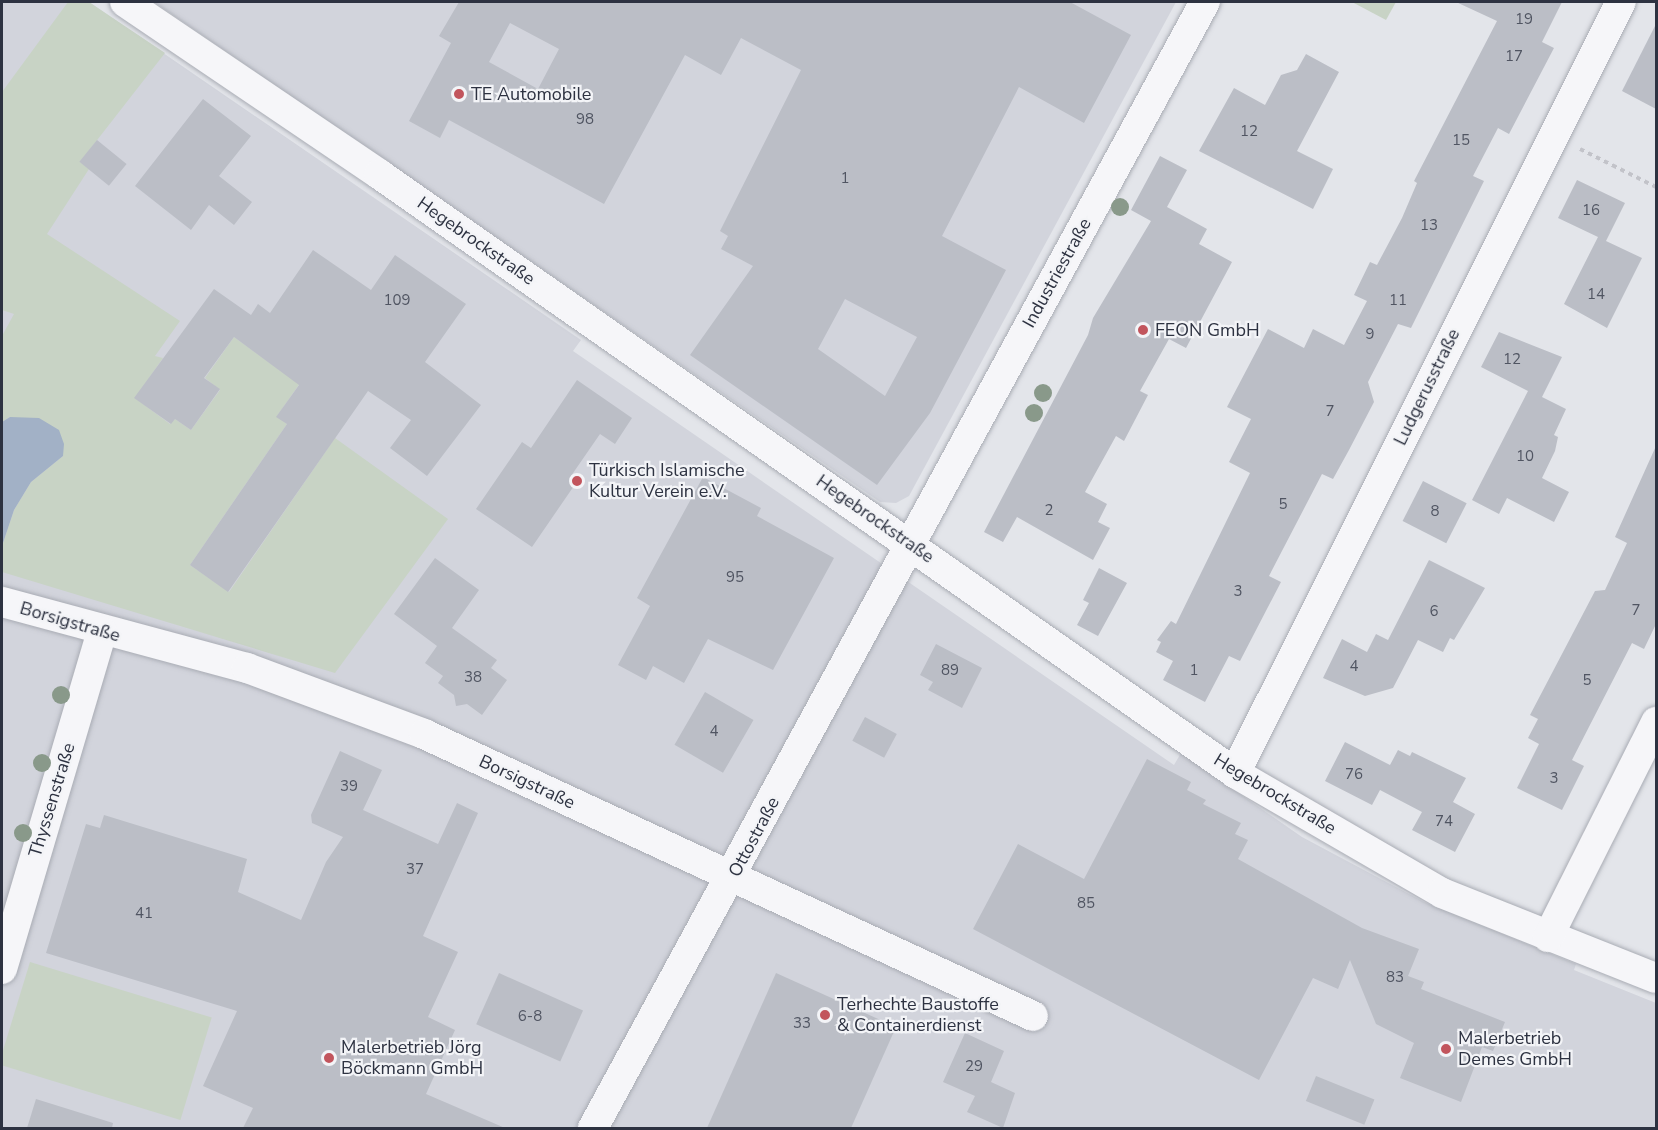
<!DOCTYPE html>
<html>
<head>
<meta charset="utf-8">
<style>
	body { margin:0 }
	#map { position:relative; width:1658px; height:1130px; overflow:hidden; background:#e3e5ea; font-family:"Nunito Sans",sans-serif }
	div>[style] { position:absolute }
	[style*='--x'] { left:calc(var(--x)*1px); top:calc(var(--y)*1px); width:calc(var(--w)*1px); rotate:calc(var(--a)*1deg) }
	.built>* { inset:0; background:#d2d4dc }
	.green>* { inset:0; background:#c8d3c5; transform-origin:0 0 }
	.water>* { inset:0; background:#a2b1c6 }
	.building>* { inset:0; background:#bbbec6; transform-origin:0 0 }
	.path>* { height:4px; margin-top:-2px; transform-origin:0; background:repeating-linear-gradient(90deg,#c2c3c9 0 4.5px,transparent 0 9px) }
	.roads { filter:drop-shadow(0 0 2px #a9acb4) drop-shadow(0 0 2px #a9acb4) }
	.street>* { height:30px; margin:-15px; padding:0 15px; transform-origin:15px; border-radius:15px; background:#f6f6f9 }
	.trees>* { width:18px; height:18px; margin:-9px; border-radius:50%; background:#89998a }
	.dots>* { width:16px; height:16px; translate:-50% -50%; box-sizing:border-box; border:3px solid #f3f4f7; border-radius:50% }
	span { translate:-50% -50%; white-space:nowrap; text-align:center; line-height:1.15; -webkit-text-stroke:4.5px #f3f4f7; paint-order:stroke }
	.number-label { font-size:15px; color:#505562 }
	.number-label span { -webkit-text-stroke-width:0 }
	.poi-label { font-size:18px; color:#2d3241 }
	.left { translate:0 -50%; text-align:left }
	.street-label { font-size:18px; color:#2d3241 }
	.frame { position:absolute; inset:0; border:3px solid #2d3241; pointer-events:none }
</style>
</head>
<body>
<div id="map">
	<div class="built">
		<div style="clip-path:polygon(2px 2px,89px 2px,581px 340px,573px 351px,1174px 765px,1181px 753px,1302px 837px,1424px 902px,1576px 964px,1574px 970px,1656px 1003px,1656px 1128px,2px 1128px)"></div>
		<div style="clip-path:polygon(154px 2px,1176px 2px,909px 496px,896px 503px,880px 502px)"></div>
	</div>
	<div class="green">
		<div style="clip-path:polygon(68px 2px,89px 2px,165px 53px,80px 162px,89px 169px,47px 234px,180px 321px,155px 356px,163px 358px,135px 398px,170px 424px,175px 419px,191px 430px,220px 390px,205px 378px,234px 337px,285px 374px,305px 376px,277px 416px,287px 424px,190px 565px,229px 592px,335px 438px,448px 519px,335px 673px,2px 572px,2px 546px,14px 510px,31px 482px,63px 456px,10px 417px,2px 422px,2px 336px,14px 314px,2px 310px,2px 92px)"></div>
		<div style="clip-path:polygon(1352px 2px,1396px 2px,1386px 20px)"></div>
		<div style="left:30px;top:962px;width:190px;height:107px;rotate:17deg"></div>
	</div>
	<div class="water">
		<div style="clip-path:polygon(10px 417px,39px 418px,59px 430px,64px 444px,63px 456px,31px 482px,14px 510px,2px 546px,2px 422px)"></div>
	</div>
	<div class="building">
		<div style="clip-path:polygon(evenodd,459px 2px,1070px 2px,1131px 35px,1084px 123px,1019px 87px,942px 236px,1006px 270px,930px 413px,877px 485px,690px 355px,753px 266px,721px 249px,728px 236px,720px 231px,801px 70px,741px 38px,721px 75px,685px 55px,604px 204px,449px 120px,440px 138px,409px 121px,451px 43px,439px 36px,459px 2px,510px 23px,559px 49px,538px 89px,489px 62px,510px 23px,459px 2px,845px 299px,917px 337px,885px 396px,818px 349px,845px 299px)"></div>
		<div style="clip-path:polygon(1456px 2px,1562px 2px,1542px 42px,1554px 48px,1509px 134px,1498px 128px,1473px 176px,1484px 181px,1411px 328px,1398px 324px,1368px 382px,1374px 402px,1349px 450px,1333px 479px,1322px 474px,1269px 576px,1281px 582px,1240px 661px,1229px 656px,1205px 702px,1163px 680px,1173px 661px,1156px 652px,1161px 642px,1157px 640px,1171px 621px,1176px 624px,1250px 473px,1229px 462px,1251px 419px,1227px 407px,1268px 329px,1304px 348px,1313px 329px,1344px 345px,1367px 301px,1354px 295px,1370px 262px,1377px 265px,1402px 218px,1417px 183px,1414px 181px,1497px 21px)"></div>
		<div style="clip-path:polygon(1656px 24px,1656px 109px,1622px 91px)"></div>
		<div style="clip-path:polygon(1306px 54px,1339px 72px,1297px 151px,1333px 169px,1313px 209px,1199px 151px,1234px 88px,1265px 105px,1281px 75px,1297px 70px)"></div>
		<div style="clip-path:polygon(203px 99px,251px 136px,219px 176px,252px 202px,234px 225px,209px 205px,191px 230px,135px 186px)"></div>
		<div style="left:97px;top:140px;width:38px;height:28px;rotate:39deg"></div>
		<div style="clip-path:polygon(1160px 156px,1187px 170px,1167px 207px,1207px 229px,1199px 244px,1232px 262px,1186px 348px,1169px 339px,1140px 391px,1148px 395px,1124px 441px,1116px 436px,1085px 492px,1107px 504px,1098px 522px,1110px 528px,1093px 560px,1017px 517px,1003px 542px,984px 532px,1088px 335px,1093px 318px,1151px 221px,1131px 210px)"></div>
		<div style="clip-path:polygon(1577px 180px,1625px 203px,1606px 241px,1642px 258px,1607px 328px,1564px 304px,1598px 237px,1558px 218px)"></div>
		<div style="clip-path:polygon(313px 250px,371px 290px,395px 255px,466px 304px,425px 362px,481px 405px,427px 476px,390px 448px,411px 420px,368px 391px,228px 592px,190px 565px,287px 424px,276px 417px,299px 385px,234px 337px,204px 378px,220px 389px,191px 430px,175px 419px,171px 424px,134px 398px,214px 289px,251px 315px,258px 304px,270px 313px)"></div>
		<div style="clip-path:polygon(1499px 332px,1562px 357px,1542px 397px,1566px 409px,1554px 435px,1558px 437px,1555px 451px,1542px 478px,1569px 492px,1554px 522px,1507px 498px,1499px 514px,1472px 500px,1528px 391px,1481px 367px)"></div>
		<div style="clip-path:polygon(577px 380px,632px 418px,615px 444px,600px 434px,571px 476px,578px 480px,532px 547px,476px 509px,522px 442px,531px 448px)"></div>
		<div style="clip-path:polygon(1656px 446px,1656px 624px,1644px 649px,1632px 643px,1572px 760px,1584px 766px,1562px 810px,1517px 788px,1539px 744px,1528px 738px,1538px 719px,1530px 715px,1595px 591px,1605px 590px,1627px 543px,1615px 537px)"></div>
		<div style="clip-path:polygon(703px 477px,761px 508px,757px 516px,834px 558px,773px 670px,708px 639px,684px 683px,653px 666px,646px 680px,618px 665px,650px 606px,637px 598px)"></div>
		<div style="left:1423px;top:481px;width:49px;height:45px;rotate:27deg"></div>
		<div style="clip-path:polygon(435px 558px,479px 590px,452px 628px,497px 660px,491px 668px,507px 680px,482px 715px,467px 704px,456px 706px,454px 695px,438px 683px,443px 676px,425px 663px,437px 646px,394px 614px)"></div>
		<div style="clip-path:polygon(1429px 560px,1485px 588px,1454px 640px,1450px 638px,1443px 652px,1418px 640px,1393px 688px,1365px 696px,1323px 678px,1342px 639px,1367px 652px,1376px 634px,1388px 640px)"></div>
		<div style="clip-path:polygon(1099px 568px,1127px 583px,1098px 636px,1077px 625px,1089px 603px,1083px 600px)"></div>
		<div style="clip-path:polygon(936px 644px,982px 668px,962px 708px,928px 690px,933px 682px,920px 675px)"></div>
		<div style="left:705px;top:692px;width:56px;height:61px;rotate:30deg"></div>
		<div style="left:865px;top:717px;width:36px;height:27px;rotate:28deg"></div>
		<div style="clip-path:polygon(1345px 742px,1390px 765px,1398px 750px,1410px 756px,1412px 752px,1466px 778px,1453px 802px,1475px 814px,1455px 852px,1412px 830px,1422px 812px,1380px 790px,1372px 805px,1325px 781px)"></div>
		<div style="clip-path:polygon(340px 751px,382px 770px,363px 810px,438px 844px,457px 803px,478px 813px,423px 936px,458px 952px,428px 1017px,455px 1030px,426px 1094px,505px 1128px,243px 1128px,253px 1108px,203px 1086px,237px 1011px,46px 953px,86px 824px,100px 828px,104px 815px,247px 859px,238px 892px,301px 920px,326px 862px,343px 837px,312px 823px,311px 815px)"></div>
		<div style="clip-path:polygon(1147px 759px,1191px 782px,1187px 790px,1206px 800px,1203px 804px,1241px 823px,1235px 834px,1248px 840px,1238px 859px,1362px 928px,1419px 949px,1408px 976px,1424px 982px,1421px 989px,1505px 1022px,1493px 1051px,1482px 1047px,1461px 1102px,1400px 1078px,1414px 1043px,1376px 1024px,1350px 960px,1338px 989px,1313px 978px,1259px 1080px,973px 929px,1018px 844px,1084px 879px)"></div>
		<div style="left:499px;top:973px;width:92px;height:56px;rotate:24deg"></div>
		<div style="clip-path:polygon(776px 973px,896px 1027px,851px 1128px,707px 1128px)"></div>
		<div style="clip-path:polygon(965px 1033px,1004px 1051px,991px 1082px,1015px 1093px,1003px 1128px,967px 1112px,975px 1096px,943px 1082px)"></div>
		<div style="left:1316px;top:1076px;width:63px;height:27px;rotate:22deg"></div>
		<div style="clip-path:polygon(36px 1099px,113px 1123px,112px 1128px,27px 1128px)"></div>
	</div>
	<div class="path">
		<div style="--x:1580;--y:149;--w:85;--a:26.6"></div>
	</div>
	<div class="roads">
		<div class="street">
			<div style="--x:125;--y:2;--w:307;--a:34.1"></div>
			<div style="--x:379;--y:174;--w:1045;--a:34.98"></div>
			<div style="--x:1235;--y:773;--w:239;--a:30.1"></div>
			<div style="--x:1442;--y:893;--w:230;--a:21.7"></div>
			<div style="--x:2;--y:602;--w:254;--a:15.1"></div>
			<div style="--x:247;--y:668;--w:189;--a:20.4"></div>
			<div style="--x:424;--y:734;--w:671;--a:24.85"></div>
			<div style="--x:1235;--y:773;--w:862;--a:-63.41"></div>
			<div style="--x:1548;--y:937;--w:241;--a:-63.3"></div>
			<div style="--x:2;--y:969;--w:352;--a:-73.5"></div>
			<div style="--x:593;--y:1128;--w:1282;--a:-61.48"></div>
		</div>
	</div>
	<div class="trees">
		<div style="left:1120px;top:207px"></div>
		<div style="left:1043px;top:393px"></div>
		<div style="left:1034px;top:413px"></div>
		<div style="left:61px;top:695px"></div>
		<div style="left:42px;top:763px"></div>
		<div style="left:23px;top:833px"></div>
	</div>
	<div class="dots">
		<div style="left:459px;top:94px;background:#c2555d"></div>
		<div style="left:1143px;top:330px;background:#c2555d"></div>
		<div style="left:577px;top:481px;background:#c2555d"></div>
		<div style="left:825px;top:1015px;background:#c2555d"></div>
		<div style="left:1446px;top:1049px;background:#c2555d"></div>
		<div style="left:329px;top:1058px;background:#c2555d"></div>
	</div>
	<div class="number-label">
		<span style="left:1524px;top:20px">19</span>
		<span style="left:1514px;top:57px">17</span>
		<span style="left:585px;top:120px">98</span>
		<span style="left:1249px;top:132px">12</span>
		<span style="left:1461px;top:141px">15</span>
		<span style="left:845px;top:179px">1</span>
		<span style="left:1591px;top:211px">16</span>
		<span style="left:1429px;top:226px">13</span>
		<span style="left:1596px;top:295px">14</span>
		<span style="left:397px;top:301px">109</span>
		<span style="left:1398px;top:301px">11</span>
		<span style="left:1370px;top:335px">9</span>
		<span style="left:1512px;top:360px">12</span>
		<span style="left:1330px;top:412px">7</span>
		<span style="left:1525px;top:457px">10</span>
		<span style="left:1283px;top:505px">5</span>
		<span style="left:1049px;top:511px">2</span>
		<span style="left:1435px;top:512px">8</span>
		<span style="left:735px;top:578px">95</span>
		<span style="left:1238px;top:592px">3</span>
		<span style="left:1636px;top:611px">7</span>
		<span style="left:1434px;top:612px">6</span>
		<span style="left:1354px;top:667px">4</span>
		<span style="left:950px;top:671px">89</span>
		<span style="left:1194px;top:671px">1</span>
		<span style="left:473px;top:678px">38</span>
		<span style="left:1587px;top:681px">5</span>
		<span style="left:714px;top:732px">4</span>
		<span style="left:1354px;top:775px">76</span>
		<span style="left:1554px;top:779px">3</span>
		<span style="left:349px;top:787px">39</span>
		<span style="left:1444px;top:822px">74</span>
		<span style="left:415px;top:870px">37</span>
		<span style="left:1086px;top:904px">85</span>
		<span style="left:144px;top:914px">41</span>
		<span style="left:1395px;top:978px">83</span>
		<span style="left:530px;top:1017px">6-8</span>
		<span style="left:802px;top:1024px">33</span>
		<span style="left:974px;top:1067px">29</span>
	</div>
	<div class="poi-label">
		<span class="left" style="left:471px;top:94px">TE Automobile</span>
		<span class="left" style="left:1155px;top:330px">FEON GmbH</span>
		<span class="left" style="left:589px;top:481px">Türkisch Islamische<br>Kultur Verein e.V.</span>
		<span class="left" style="left:837px;top:1015px">Terhechte Baustoffe<br>&amp; Containerdienst</span>
		<span class="left" style="left:1458px;top:1049px">Malerbetrieb<br>Demes GmbH</span>
		<span class="left" style="left:341px;top:1058px">Malerbetrieb Jörg<br>Böckmann GmbH</span>
	</div>
	<div class="street-label">
		<span style="left:476px;top:241px;rotate:35deg">Hegebrockstraße</span>
		<span style="left:1057px;top:273px;rotate:-61deg">Industriestraße</span>
		<span style="left:1427px;top:387px;rotate:-64deg">Ludgerusstraße</span>
		<span style="left:875px;top:519px;rotate:35deg">Hegebrockstraße</span>
		<span style="left:70px;top:622px;rotate:16deg">Borsigstraße</span>
		<span style="left:527px;top:782px;rotate:25deg">Borsigstraße</span>
		<span style="left:1275px;top:794px;rotate:31deg">Hegebrockstraße</span>
		<span style="left:52px;top:800px;rotate:-73deg">Thyssenstraße</span>
		<span style="left:754px;top:837px;rotate:-62deg">Ottostraße</span>
	</div>
	<div class="frame"></div>
</div>
</body>
</html>
